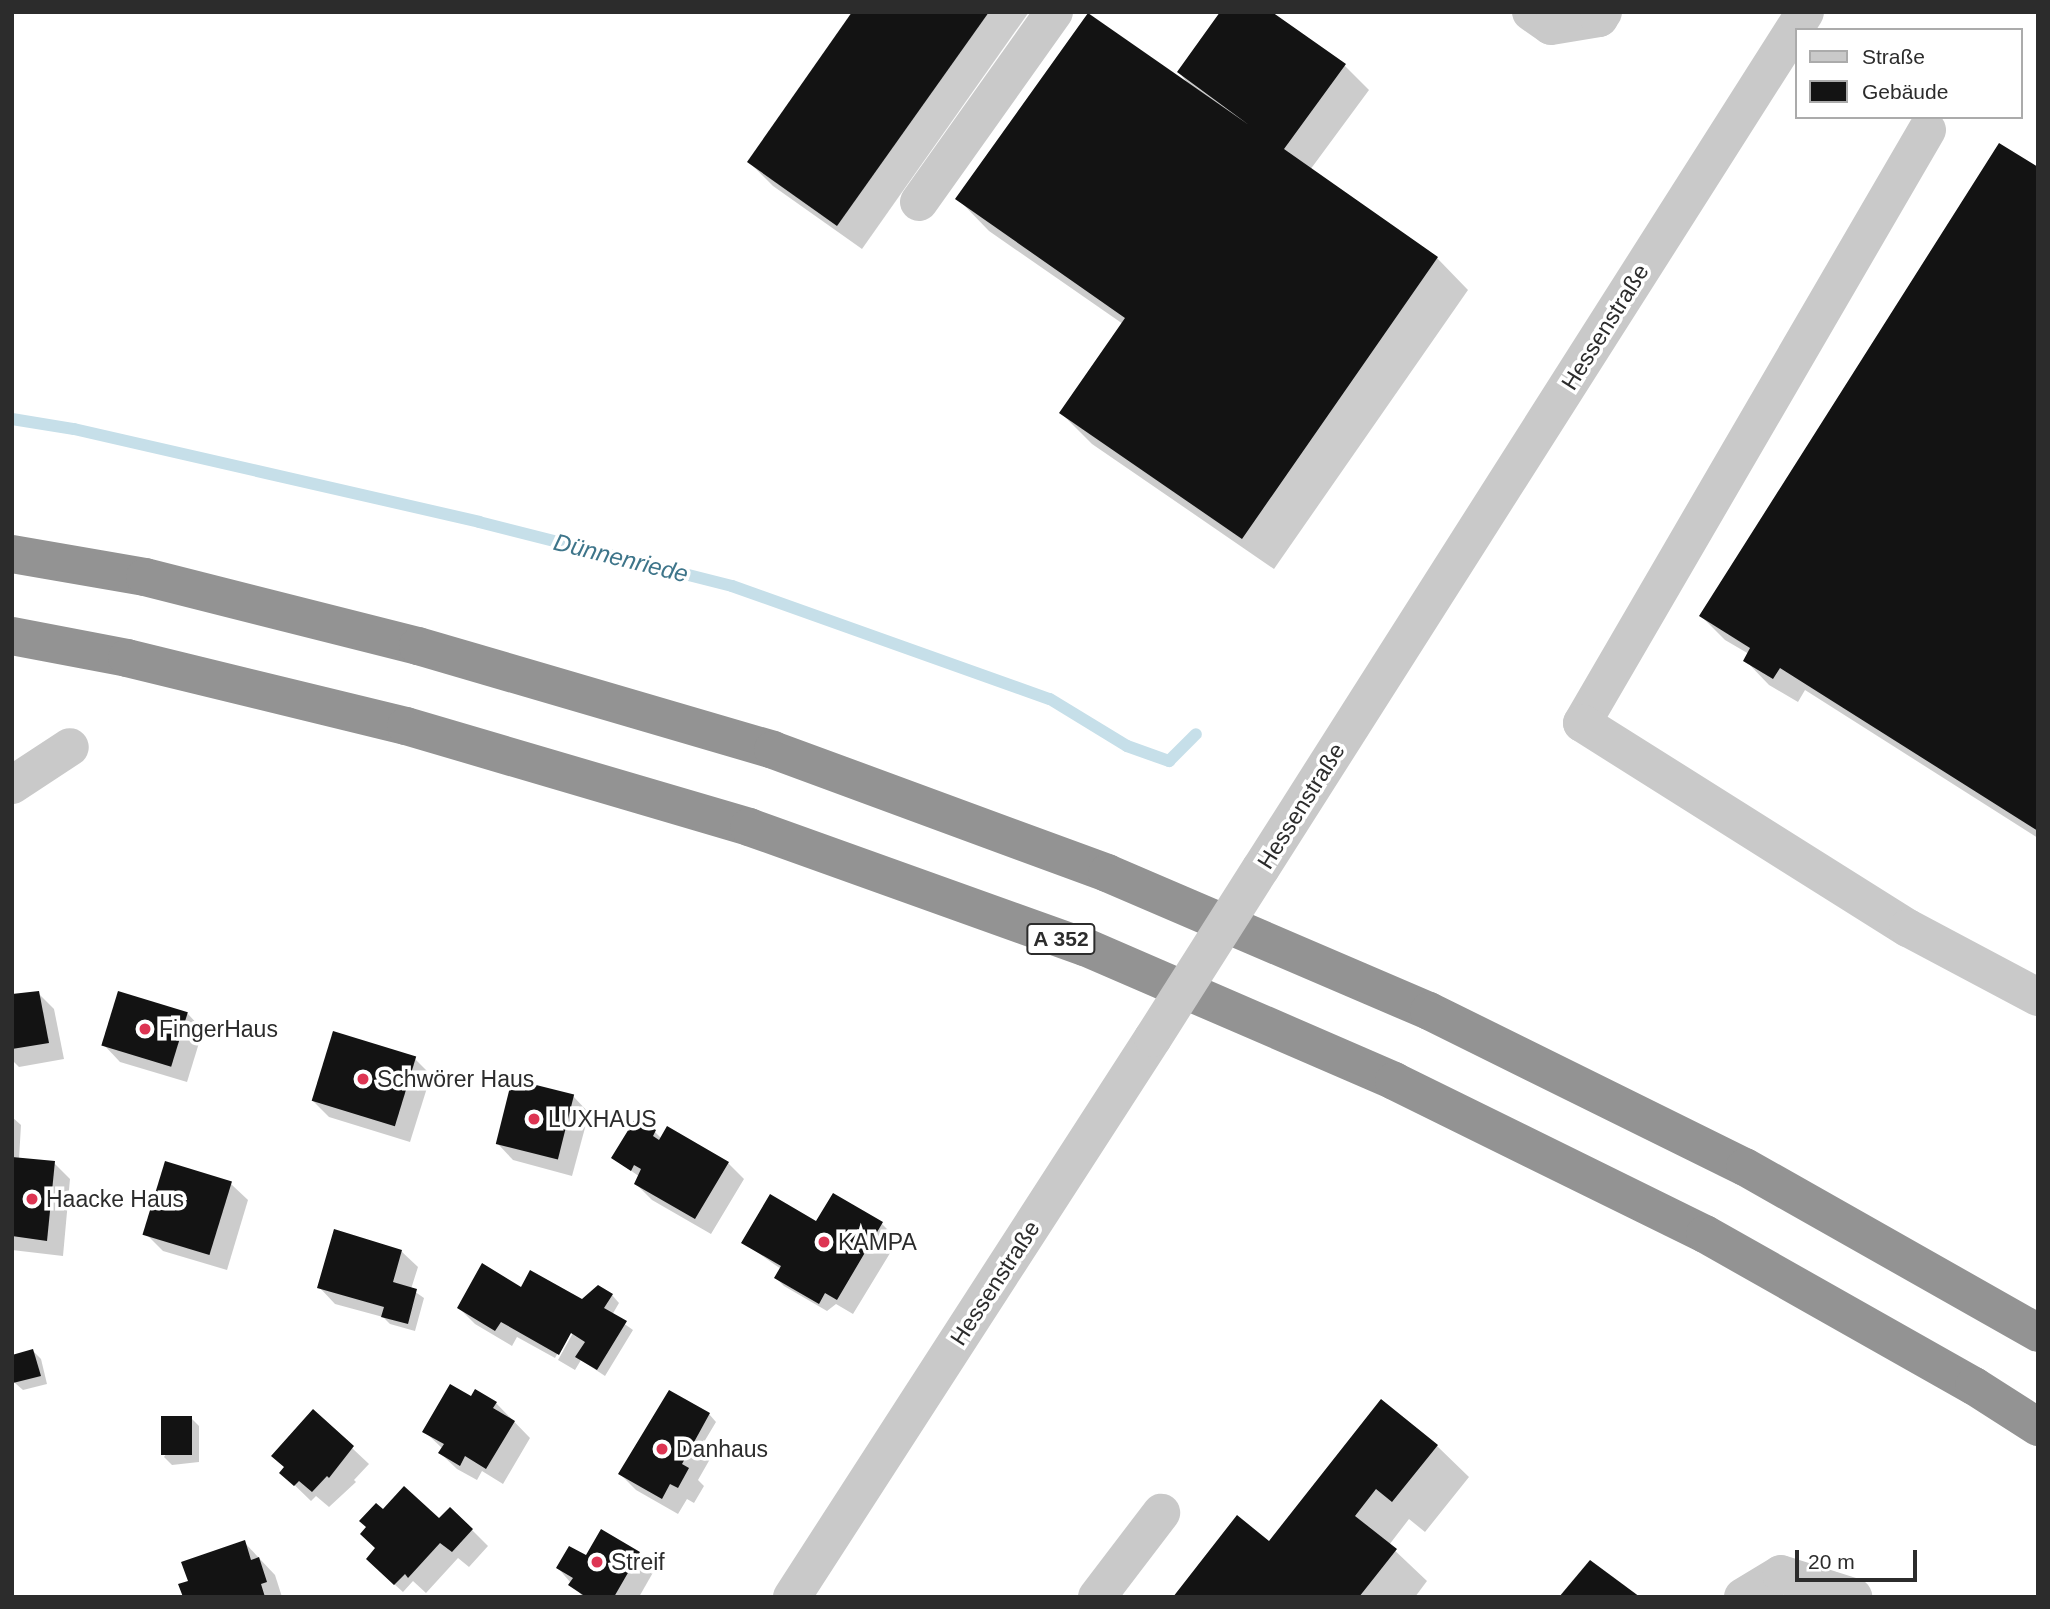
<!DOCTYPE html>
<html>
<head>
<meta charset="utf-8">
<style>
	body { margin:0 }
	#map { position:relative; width:2050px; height:1609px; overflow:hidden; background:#fff; font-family:Arial,sans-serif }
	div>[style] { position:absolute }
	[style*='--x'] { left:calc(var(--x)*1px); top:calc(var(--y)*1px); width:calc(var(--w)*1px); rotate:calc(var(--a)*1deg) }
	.shadow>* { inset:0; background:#0003 }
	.stream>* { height:12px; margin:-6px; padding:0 6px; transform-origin:6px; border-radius:6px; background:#c6dfe9 }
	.building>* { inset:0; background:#131313; transform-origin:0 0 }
	.minor>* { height:38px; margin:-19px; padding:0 19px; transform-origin:19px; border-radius:19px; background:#c9c9c9 }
	.highway>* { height:38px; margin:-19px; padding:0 19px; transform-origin:19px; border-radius:19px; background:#939393 }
	.minor-bridge>* { height:38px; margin:-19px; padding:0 19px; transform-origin:19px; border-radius:19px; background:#c9c9c9 }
	.dots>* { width:19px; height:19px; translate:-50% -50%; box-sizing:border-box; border:4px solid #fff; border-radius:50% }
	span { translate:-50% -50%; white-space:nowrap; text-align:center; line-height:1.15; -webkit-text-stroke:7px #fff; paint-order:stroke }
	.shield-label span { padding:2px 5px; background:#fff; border:2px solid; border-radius:5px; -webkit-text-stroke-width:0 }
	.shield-label { font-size:21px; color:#2c2c2c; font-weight:700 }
	.street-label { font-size:23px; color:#2c2c2c }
	.poi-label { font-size:23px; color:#2c2c2c }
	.left { translate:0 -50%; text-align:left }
	.water-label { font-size:24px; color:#3e758a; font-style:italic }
	.frame { position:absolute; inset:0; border:14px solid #2c2c2c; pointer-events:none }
	.legend { position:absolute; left:1795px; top:28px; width:228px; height:91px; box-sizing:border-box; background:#fff; border:2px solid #ababab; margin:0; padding:9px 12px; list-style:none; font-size:21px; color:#2c2c2c }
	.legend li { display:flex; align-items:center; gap:14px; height:35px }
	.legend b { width:35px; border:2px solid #ababab }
	.scale { position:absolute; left:1795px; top:1550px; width:122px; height:32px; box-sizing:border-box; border:4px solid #2c2c2c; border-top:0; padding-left:9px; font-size:21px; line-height:24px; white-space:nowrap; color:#2c2c2c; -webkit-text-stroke:5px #fff; paint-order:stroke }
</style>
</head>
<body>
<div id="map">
	<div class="shadow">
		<div style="clip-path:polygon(855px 12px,1029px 12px,862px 249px,773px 186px,749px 162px)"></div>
		<div style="clip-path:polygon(1345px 66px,1369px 90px,1310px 170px,1437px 258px,1468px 290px,1274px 569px,1092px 444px,1061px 413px,1123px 324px,989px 231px,958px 199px,1189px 85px,1179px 72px)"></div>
		<div style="clip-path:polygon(2038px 170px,2038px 838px,1805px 690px,1798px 702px,1769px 685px,1745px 660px,1749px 654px,1725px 640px,1701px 616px)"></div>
		<div style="clip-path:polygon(38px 993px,54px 1009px,64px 1059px,19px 1067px,12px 1060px,12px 996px)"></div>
		<div style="clip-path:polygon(187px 1013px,203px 1030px,187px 1082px,120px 1062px,104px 1045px)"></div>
		<div style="clip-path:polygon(415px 1059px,431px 1075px,410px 1142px,329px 1117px,313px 1101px)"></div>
		<div style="clip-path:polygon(573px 1096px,589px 1113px,572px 1176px,513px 1160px,497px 1143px)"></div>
		<div style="clip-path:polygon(12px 1117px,21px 1125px,19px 1159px,54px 1163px,70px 1179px,63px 1256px,12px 1250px)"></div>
		<div style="clip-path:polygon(655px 1132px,662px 1139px,728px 1163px,744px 1179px,711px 1234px,652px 1200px,636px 1184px,640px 1177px,613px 1158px)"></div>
		<div style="clip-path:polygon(231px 1184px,248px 1200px,227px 1270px,163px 1251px,147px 1235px)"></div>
		<div style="clip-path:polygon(881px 1223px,898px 1240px,853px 1314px,836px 1304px,827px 1311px,784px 1286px,776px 1278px,781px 1269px,744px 1243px,817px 1224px)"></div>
		<div style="clip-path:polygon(401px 1251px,418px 1267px,411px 1289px,424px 1298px,415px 1331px,390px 1324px,383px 1317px,335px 1304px,319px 1287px)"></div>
		<div style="clip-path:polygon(521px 1289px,582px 1301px,612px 1295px,619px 1303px,612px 1315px,633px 1330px,605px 1376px,581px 1360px,575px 1370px,558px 1360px,573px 1333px,570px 1331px,555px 1358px,517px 1337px,512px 1346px,475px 1324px,459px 1308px)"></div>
		<div style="clip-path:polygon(33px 1351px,41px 1359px,47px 1384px,23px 1390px,15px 1383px,12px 1356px)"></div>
		<div style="clip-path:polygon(472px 1398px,496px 1403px,530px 1438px,503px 1484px,482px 1471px,477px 1480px,457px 1469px,440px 1453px,443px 1449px,424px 1431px)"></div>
		<div style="clip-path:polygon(709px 1414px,716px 1422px,704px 1442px,714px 1452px,698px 1480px,704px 1486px,694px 1503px,687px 1499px,678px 1514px,636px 1490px,620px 1474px)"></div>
		<div style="clip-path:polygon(191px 1418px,199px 1426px,199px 1462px,172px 1465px,164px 1457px)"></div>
		<div style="clip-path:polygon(1437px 1446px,1469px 1477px,1425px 1532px,1409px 1519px,1389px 1545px,1427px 1581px,1415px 1597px,1175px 1597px)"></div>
		<div style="clip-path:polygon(352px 1448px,369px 1464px,354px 1480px,356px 1482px,329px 1507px,316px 1496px,311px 1501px,282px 1473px)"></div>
		<div style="clip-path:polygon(383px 1512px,439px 1521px,472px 1530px,488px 1546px,469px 1567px,458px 1558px,426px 1593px,413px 1581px,403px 1592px,384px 1575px,377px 1549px)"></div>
		<div style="clip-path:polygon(244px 1542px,275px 1575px,282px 1597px,184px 1597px,190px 1582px)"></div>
		<div style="clip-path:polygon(639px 1553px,655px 1569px,639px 1597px,583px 1597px,558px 1568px)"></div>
	</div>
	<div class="stream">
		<div style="--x:12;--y:419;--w:63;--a:9.2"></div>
		<div style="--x:74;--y:429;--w:416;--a:12.9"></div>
		<div style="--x:479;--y:522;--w:261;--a:14.2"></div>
		<div style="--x:732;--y:586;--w:337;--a:19.6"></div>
		<div style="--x:1050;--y:699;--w:90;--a:31.4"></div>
		<div style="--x:1127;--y:746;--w:45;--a:19.7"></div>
		<div style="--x:1169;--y:761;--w:38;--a:-45"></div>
	</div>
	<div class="building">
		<div style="clip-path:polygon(852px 12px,989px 12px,837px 226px,747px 162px)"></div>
		<div style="clip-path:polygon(1220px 12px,1272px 12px,1346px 64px,1284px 149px,1438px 257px,1242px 539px,1059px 413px,1125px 318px,955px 199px,1088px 13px,1249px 125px,1177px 72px)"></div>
		<div style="clip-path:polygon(1999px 143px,2038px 167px,2038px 831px,1780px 668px,1773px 679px,1743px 661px,1750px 648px,1699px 616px)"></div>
		<div style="clip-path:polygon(39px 991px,49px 1043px,12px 1049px,12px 994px)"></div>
		<div style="left:118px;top:991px;width:73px;height:57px;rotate:17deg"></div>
		<div style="left:333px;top:1031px;width:87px;height:73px;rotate:17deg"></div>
		<div style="left:512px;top:1079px;width:64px;height:67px;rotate:14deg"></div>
		<div style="clip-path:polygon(635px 1119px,656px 1130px,653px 1136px,659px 1140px,667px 1126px,729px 1162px,695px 1219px,634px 1184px,641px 1169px,634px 1165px,631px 1171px,611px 1158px)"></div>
		<div style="clip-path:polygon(12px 1157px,55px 1161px,47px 1241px,12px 1236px)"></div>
		<div style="left:165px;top:1161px;width:70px;height:77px;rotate:17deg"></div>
		<div style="clip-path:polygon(833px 1193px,883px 1222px,837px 1300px,825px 1293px,819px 1304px,774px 1278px,781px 1266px,741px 1243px,770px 1194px,816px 1221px)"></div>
		<div style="clip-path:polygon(334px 1229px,402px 1250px,393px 1282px,417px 1289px,408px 1324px,381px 1317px,384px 1307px,317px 1288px)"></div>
		<div style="clip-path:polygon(482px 1263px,521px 1287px,530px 1270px,582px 1299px,598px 1285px,613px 1294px,604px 1308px,627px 1321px,597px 1370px,575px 1357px,585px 1342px,571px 1333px,559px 1355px,501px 1322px,495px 1331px,457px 1308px)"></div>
		<div style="clip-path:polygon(33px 1349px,41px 1376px,13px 1383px,12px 1355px)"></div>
		<div style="clip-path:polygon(450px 1384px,471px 1396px,475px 1389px,497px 1402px,493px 1408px,515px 1421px,486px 1469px,465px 1456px,460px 1466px,438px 1453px,444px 1444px,422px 1432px)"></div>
		<div style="clip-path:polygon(669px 1390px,710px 1413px,682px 1464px,689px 1468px,678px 1488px,670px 1484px,662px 1499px,618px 1474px)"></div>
		<div style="clip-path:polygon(1381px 1399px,1438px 1445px,1392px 1502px,1376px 1489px,1355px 1516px,1397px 1549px,1359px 1597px,1173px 1597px,1237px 1515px,1269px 1541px)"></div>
		<div style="clip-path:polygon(313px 1409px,354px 1446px,329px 1478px,327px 1476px,312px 1492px,299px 1481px,294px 1486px,279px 1473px,284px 1467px,271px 1456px)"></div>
		<div style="left:192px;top:1416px;width:39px;height:31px;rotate:90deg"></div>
		<div style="clip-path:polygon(404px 1486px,439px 1518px,450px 1507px,473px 1529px,452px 1552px,440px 1543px,408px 1578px,405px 1574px,394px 1585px,366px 1559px,375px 1548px,360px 1534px,366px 1527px,359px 1521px,376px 1503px,383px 1509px)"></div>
		<div style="clip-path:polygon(601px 1529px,640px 1552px,614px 1597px,586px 1597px,568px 1585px,573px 1578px,556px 1568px,569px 1546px,586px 1555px)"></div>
		<div style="clip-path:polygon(245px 1540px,251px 1560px,259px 1557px,267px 1582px,261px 1584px,265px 1597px,183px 1597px,178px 1584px,188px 1581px,181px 1562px)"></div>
		<div style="clip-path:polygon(1590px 1560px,1640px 1597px,1559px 1597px)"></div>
	</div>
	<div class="minor">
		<div style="--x:1531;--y:12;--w:24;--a:35"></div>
		<div style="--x:1551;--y:26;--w:49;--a:-9.5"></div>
		<div style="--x:1599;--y:18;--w:7;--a:-56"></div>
		<div style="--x:1927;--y:130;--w:686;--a:120.19"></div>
		<div style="--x:1582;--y:723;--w:385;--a:32.2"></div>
		<div style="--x:1908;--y:928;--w:147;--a:28"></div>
		<div style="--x:919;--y:202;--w:233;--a:-54.6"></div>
		<div style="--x:12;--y:785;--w:69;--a:-33.2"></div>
		<div style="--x:1261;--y:868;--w:1014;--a:-57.56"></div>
		<div style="--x:792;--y:1597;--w:665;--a:-57.15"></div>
		<div style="--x:1097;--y:1597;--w:106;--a:-52.7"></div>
		<div style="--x:1743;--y:1597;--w:44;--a:-31.2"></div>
		<div style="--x:1781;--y:1574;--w:76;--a:17.7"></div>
	</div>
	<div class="highway">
		<div style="--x:12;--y:554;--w:135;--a:9.8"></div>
		<div style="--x:145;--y:577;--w:282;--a:14.2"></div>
		<div style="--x:418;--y:646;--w:370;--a:16.3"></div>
		<div style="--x:773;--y:750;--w:356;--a:20.2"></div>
		<div style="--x:1107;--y:873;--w:350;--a:23.2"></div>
		<div style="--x:1429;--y:1011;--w:352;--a:26.3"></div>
		<div style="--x:1745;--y:1167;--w:337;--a:29.5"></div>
		<div style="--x:12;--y:636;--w:117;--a:10.8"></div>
		<div style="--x:127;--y:658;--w:287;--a:13.7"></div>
		<div style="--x:406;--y:726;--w:358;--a:16.4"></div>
		<div style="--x:749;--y:827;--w:357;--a:19.7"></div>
		<div style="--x:1085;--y:947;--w:337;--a:23.4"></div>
		<div style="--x:1394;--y:1081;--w:347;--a:26.2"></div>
		<div style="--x:1705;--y:1234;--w:309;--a:29.5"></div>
		<div style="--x:1974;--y:1386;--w:76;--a:32.6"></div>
	</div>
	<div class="minor-bridge">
		<div style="--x:1153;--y:1038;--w:201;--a:-57.6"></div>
	</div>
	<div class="dots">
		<div style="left:145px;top:1029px;background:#dd3553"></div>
		<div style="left:363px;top:1079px;background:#dd3553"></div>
		<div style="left:534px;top:1119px;background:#dd3553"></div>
		<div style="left:32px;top:1199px;background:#dd3553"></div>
		<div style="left:824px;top:1242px;background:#dd3553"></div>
		<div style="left:662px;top:1449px;background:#dd3553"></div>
		<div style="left:597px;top:1562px;background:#dd3553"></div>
	</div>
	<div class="shield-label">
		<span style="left:1061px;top:939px">A 352</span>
	</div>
	<div class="street-label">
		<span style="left:1605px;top:327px;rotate:-58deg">Hessenstraße</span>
		<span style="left:1301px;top:806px;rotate:-58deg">Hessenstraße</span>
		<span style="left:995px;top:1283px;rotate:-57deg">Hessenstraße</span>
	</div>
	<div class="poi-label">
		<span class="left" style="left:159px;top:1029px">FingerHaus</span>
		<span class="left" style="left:377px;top:1079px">Schwörer Haus</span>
		<span class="left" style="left:548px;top:1119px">LUXHAUS</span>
		<span class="left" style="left:46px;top:1199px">Haacke Haus</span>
		<span class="left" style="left:838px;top:1242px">KAMPA</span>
		<span class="left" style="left:676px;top:1449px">Danhaus</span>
		<span class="left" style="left:611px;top:1562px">Streif</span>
	</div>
	<div class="water-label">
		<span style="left:621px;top:558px;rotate:14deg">Dünnenriede</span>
	</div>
	<div class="frame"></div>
	<ul class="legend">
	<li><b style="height:9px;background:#c9c9c9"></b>Straße</li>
	<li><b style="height:19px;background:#131313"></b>Gebäude</li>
	</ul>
	<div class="scale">20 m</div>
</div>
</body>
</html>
